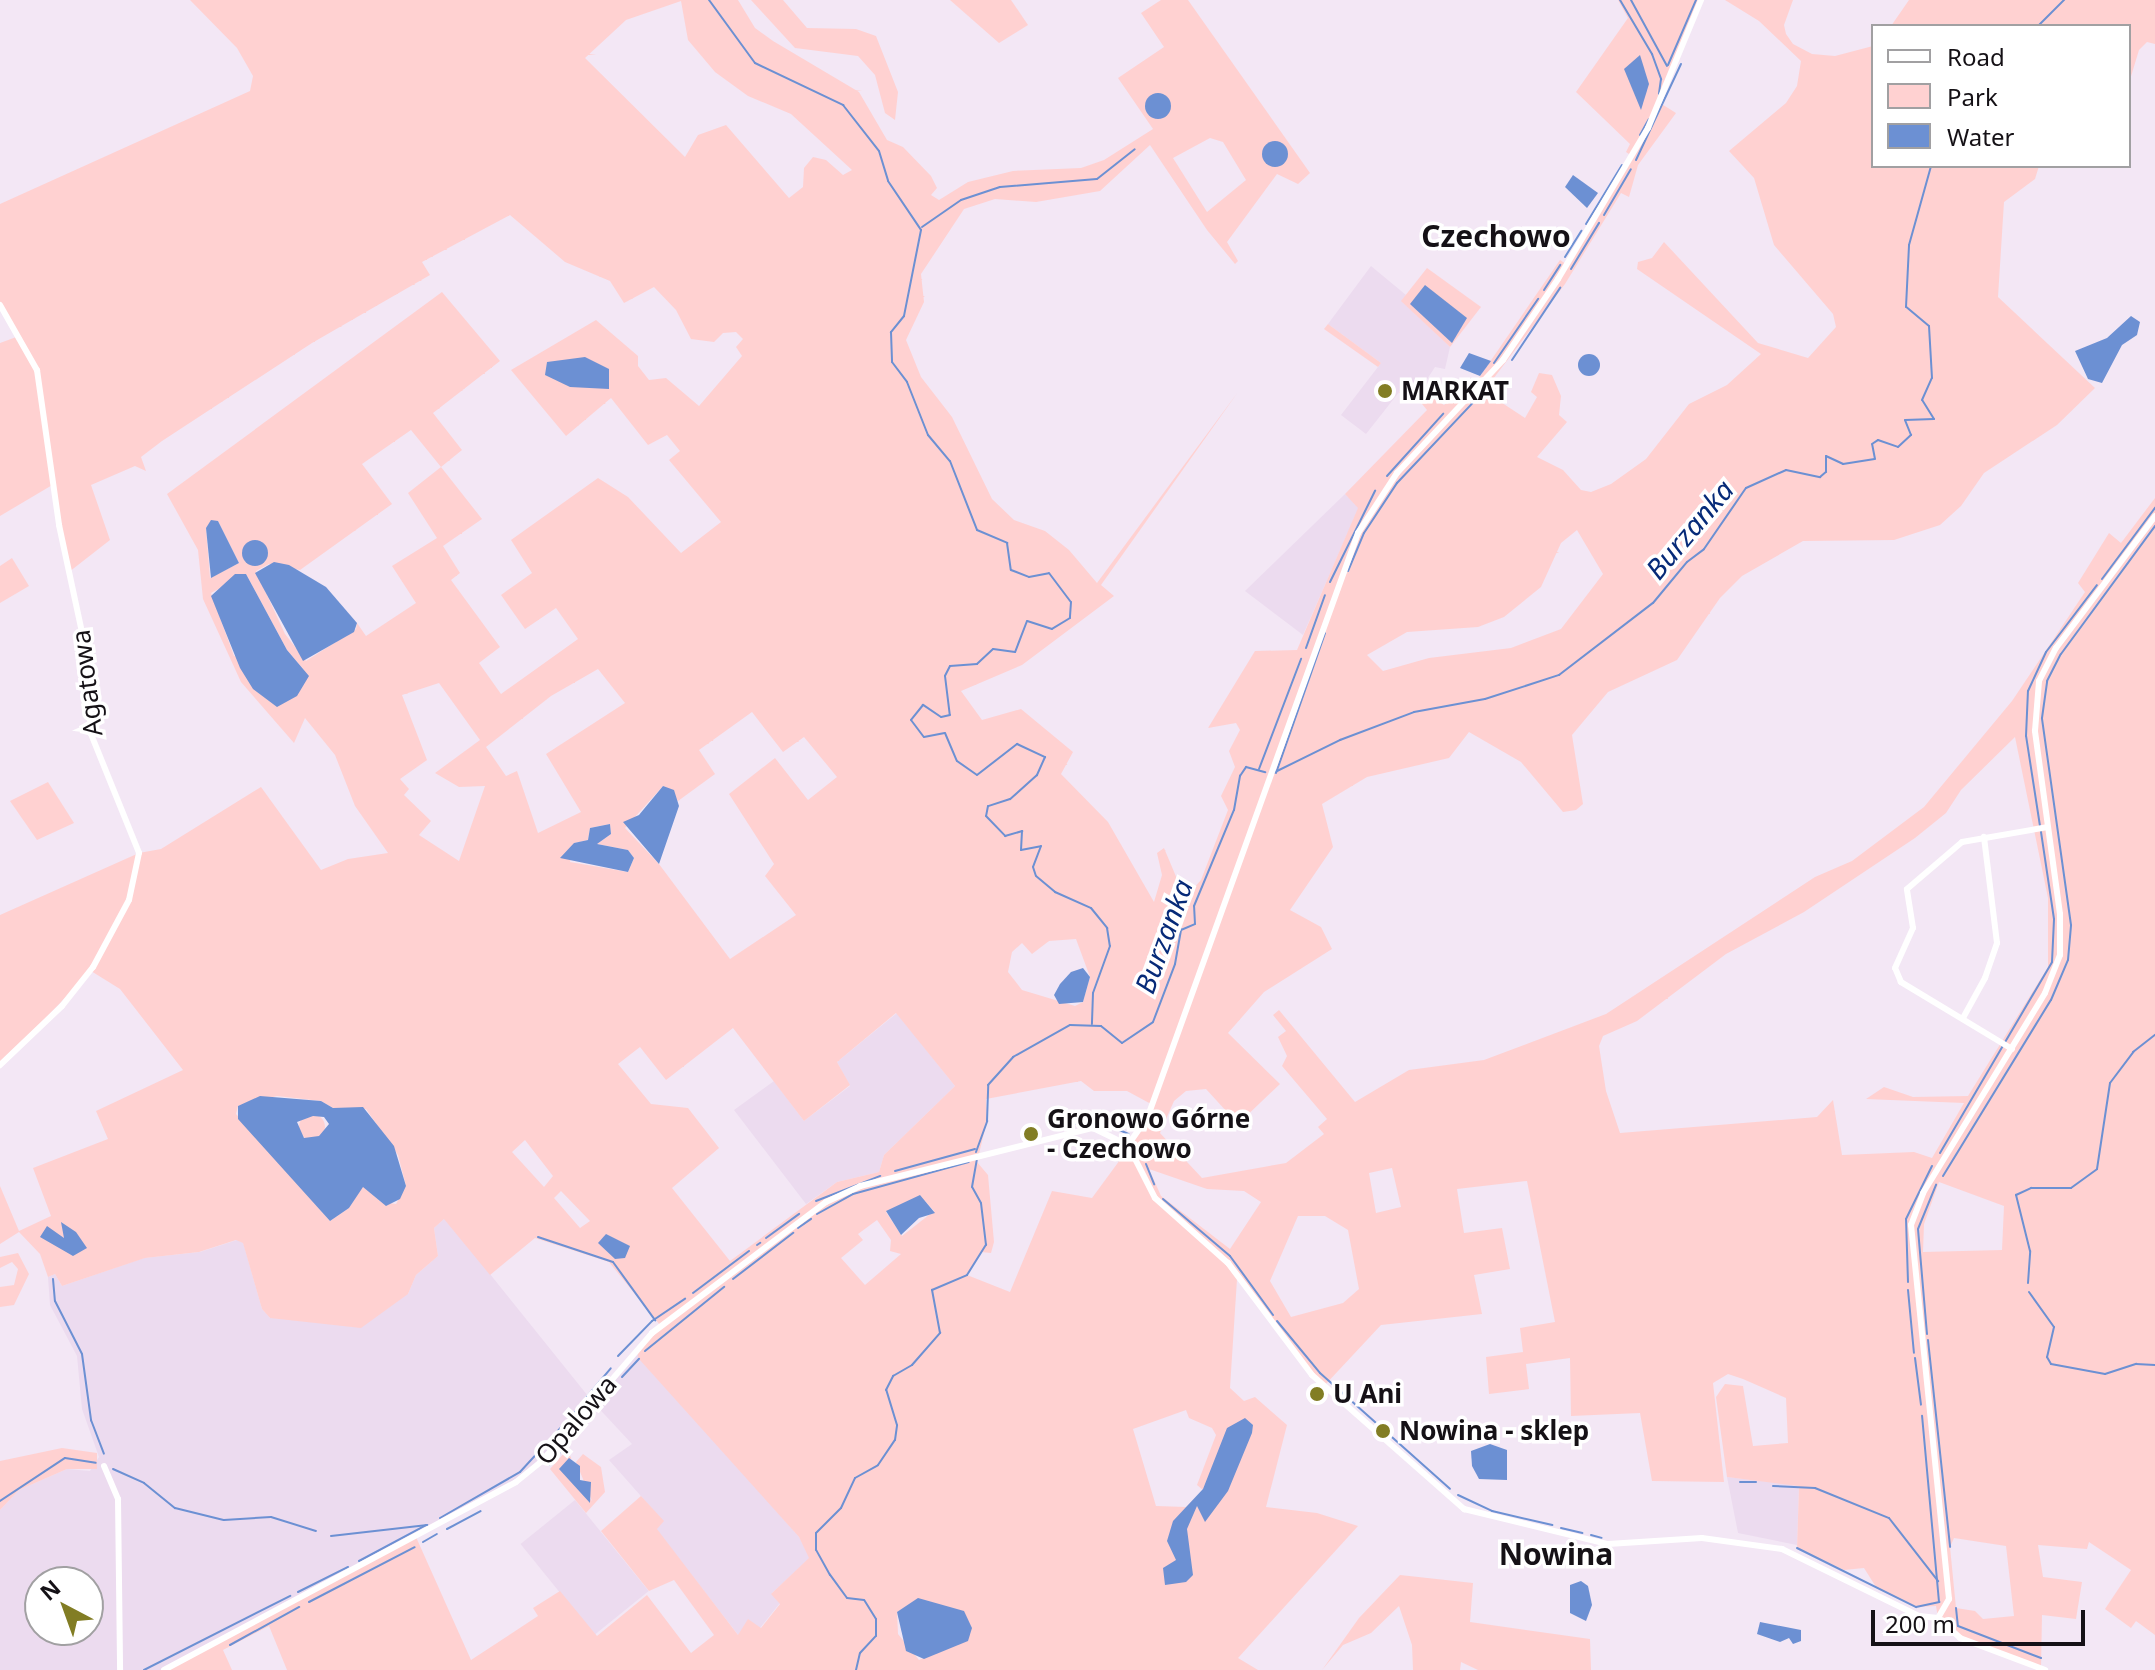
<!DOCTYPE html>
<html>
<head>
<meta charset="utf-8">
<style>
	body { margin:0 }
	#map { position:relative; width:2155px; height:1670px; overflow:hidden; background:#f3e7f5; font-family:"Noto Sans",sans-serif }
	div>[style] { position:absolute }
	[style*='--x'] { left:calc(var(--x)*1px); top:calc(var(--y)*1px); width:calc(var(--w)*1px); rotate:calc(var(--a)*1deg) }
	.built>* { inset:0; background:#ecdbef; transform-origin:0 0 }
	.green>* { inset:0; background:#ffd1d1 }
	.round { border-radius:50% }
	.water>* { inset:0; background:#6c90d3 }
	.stream>* { height:2px; margin:-1px; padding:0 1px; transform-origin:1px; border-radius:1px; background:#6c90d3 }
	.street>* { height:6px; margin:-3px; padding:0 3px; transform-origin:3px; border-radius:3px; background:#fff }
	.dots>* { width:22px; height:22px; translate:-50% -50%; box-sizing:border-box; border:4px solid #fff; border-radius:50% }
	span { translate:-50% -50%; white-space:nowrap; text-align:center; line-height:1.15; -webkit-text-stroke:7px #fff; paint-order:stroke }
	.poi-label { font-size:26px; color:#151116; font-weight:700 }
	.left { translate:0 -50%; text-align:left }
	.street-label { font-size:26px; color:#151116 }
	.water-label { font-size:28px; color:#062a78; font-style:italic }
	.quarter-label { font-size:30px; color:#151116; font-weight:700 }
	.legend { position:absolute; left:1871px; top:24px; width:260px; height:144px; box-sizing:border-box; background:#fff; border:2px solid #a1a0a2; margin:0; padding:10px 14px; list-style:none; font-size:24px; color:#151116 }
	.legend li { display:flex; align-items:center; gap:16px; height:40px }
	.legend b { width:40px; border:2px solid #a1a0a2 }
	.north { position:absolute; left:24px; top:1566px; width:80px; height:80px; box-sizing:border-box; background:#fff; border:2px solid #a1a0a2; border-radius:50%; rotate:319deg; font-size:22px; font-weight:700; line-height:32px; text-align:center; color:#151116 }
	.north::after { content:''; display:block; margin:auto; width:28px; height:36px; background:#827d24; clip-path:polygon(50% 0,100% 100%,50% 72%,0 100%) }
	.scale { position:absolute; left:1871px; top:1610px; width:214px; height:36px; box-sizing:border-box; border:4px solid #151116; border-top:0; padding-left:10px; font-size:24px; line-height:28px; white-space:nowrap; color:#151116; -webkit-text-stroke:6px #fff; paint-order:stroke }
</style>
</head>
<body>
<div id="map">
	<div class="built">
		<div style="clip-path:polygon(1371px 266px,1406px 295px,1402px 301px,1450px 347px,1445px 369px,1435px 367px,1420px 390px,1407px 382px,1366px 434px,1341px 415px,1381px 363px,1328px 324px)"></div>
		<div style="clip-path:polygon(1345px 494px,1359px 507px,1303px 635px,1245px 591px)"></div>
		<div style="clip-path:polygon(897px 1013px,955px 1086px,884px 1155px,879px 1172px,837px 1182px,806px 1204px,734px 1110px,774px 1081px,804px 1121px,850px 1086px,837px 1062px)"></div>
		<div style="clip-path:polygon(evenodd,445px 1218px,592px 1401px,636px 1350px,799px 1537px,810px 1558px,772px 1593px,780px 1603px,760px 1628px,739px 1636px,656px 1529px,663px 1521px,609px 1460px,632px 1444px,592px 1401px,523px 1477px,164px 1670px,0 1670px,0 1510px,19px 1490px,67px 1469px,90px 1471px,99px 1457px,82px 1409px,77px 1356px,50px 1305px,48px 1277px,55px 1274px,62px 1286px,144px 1258px,200px 1252px,237px 1240px,243px 1242px,262px 1309px,270px 1318px,408px 1294px,416px 1275px,438px 1256px,434px 1228px,445px 1218px,40px 1582px,88px 1582px,88px 1630px,40px 1630px,40px 1582px)"></div>
		<div style="clip-path:polygon(1727px 1477px,1799px 1485px,1797px 1545px,1738px 1533px)"></div>
		<div style="left:575px;top:1500px;width:117px;height:70px;rotate:51deg"></div>
	</div>
	<div class="green">
		<div style="clip-path:polygon(evenodd,190px 0,738px 0,755px 28px,773px 41px,859px 92px,887px 140px,903px 147px,931px 176px,937px 188px,931px 195px,939px 200px,968px 182px,1013px 171px,1081px 168px,1104px 160px,1153px 129px,1118px 78px,1164px 47px,1141px 13px,1161px 0,1188px 0,1310px 173px,1298px 184px,1277px 174px,1227px 242px,1238px 261px,1235px 264px,1207px 230px,1150px 145px,1100px 191px,1036px 202px,995px 199px,964px 209px,921px 274px,924px 302px,906px 340px,921px 377px,952px 417px,992px 499px,1014px 520px,1045px 531px,1069px 550px,1097px 583px,1238px 392px,1101px 585px,1114px 596px,1022px 665px,961px 691px,982px 720px,1021px 709px,1073px 752px,1061px 774px,1108px 822px,1154px 902px,1162px 875px,1157px 853px,1164px 848px,1180px 886px,1192px 890px,1201px 880px,1228px 810px,1221px 796px,1235px 767px,1229px 751px,1240px 730px,1236px 723px,1208px 728px,1255px 651px,1297px 650px,1358px 508px,1345px 494px,1427px 410px,1413px 393px,1399px 393px,1407px 382px,1444px 405px,1470px 382px,1474px 385px,1560px 260px,1566px 264px,1632px 156px,1626px 152px,1630px 144px,1576px 92px,1628px 18px,1618px 0,1701px 0,1660px 103px,1676px 113px,1638px 165px,1629px 197px,1621px 193px,1565px 284px,1484px 391px,1525px 418px,1537px 397px,1531px 392px,1539px 373px,1552px 375px,1561px 396px,1559px 415px,1567px 422px,1537px 457px,1563px 470px,1581px 490px,1591px 492px,1611px 484px,1646px 459px,1689px 404px,1727px 385px,1761px 354px,1637px 269px,1638px 262px,1652px 258px,1664px 242px,1758px 343px,1808px 358px,1836px 327px,1833px 314px,1774px 245px,1754px 178px,1729px 151px,1786px 103px,1797px 86px,1801px 61px,1759px 21px,1725px 0,1793px 0,1784px 25px,1786px 34px,1793px 44px,1812px 54px,1835px 56px,1873px 46px,1873px 166px,2039px 166px,2035px 179px,2004px 202px,1998px 297px,2095px 388px,2057px 425px,1984px 473px,1961px 506px,1940px 525px,1894px 540px,1803px 541px,1742px 576px,1720px 598px,1677px 660px,1608px 692px,1572px 735px,1583px 804px,1576px 810px,1563px 812px,1521px 762px,1469px 732px,1449px 758px,1367px 777px,1322px 804px,1333px 847px,1290px 910px,1321px 927px,1332px 949px,1264px 992px,1228px 1033px,1280px 1084px,1238px 1124px,1206px 1089px,1186px 1091px,1174px 1101px,1160px 1133px,1202px 1178px,1286px 1163px,1324px 1134px,1318px 1127px,1327px 1119px,1282px 1066px,1287px 1056px,1278px 1037px,1286px 1031px,1273px 1015px,1279px 1010px,1355px 1102px,1409px 1070px,1484px 1060px,1606px 1014px,1815px 877px,1852px 861px,1924px 807px,2012px 701px,2085px 592px,2078px 583px,2109px 533px,2121px 543px,2155px 498px,2155px 1635px,2136px 1621px,2131px 1628px,2105px 1609px,2131px 1570px,2089px 1542px,2087px 1549px,2038px 1545px,2043px 1577px,2082px 1582px,2076px 1619px,2042px 1615px,2041px 1669px,1960px 1638px,1938px 1618px,1936px 1606px,1916px 1607px,1876px 1587px,1864px 1568px,1844px 1570px,1797px 1548px,1799px 1486px,1727px 1477px,1716px 1397px,1725px 1384px,1743px 1386px,1753px 1446px,1788px 1443px,1786px 1398px,1743px 1379px,1728px 1374px,1713px 1383px,1724px 1482px,1652px 1481px,1640px 1413px,1571px 1416px,1570px 1358px,1526px 1364px,1529px 1389px,1489px 1394px,1486px 1357px,1523px 1352px,1520px 1328px,1555px 1322px,1527px 1181px,1457px 1189px,1464px 1233px,1502px 1228px,1510px 1269px,1474px 1275px,1482px 1314px,1381px 1325px,1324px 1386px,1237px 1279px,1230px 1388px,1244px 1401px,1255px 1397px,1287px 1425px,1266px 1507px,1317px 1513px,1358px 1526px,1238px 1658px,1258px 1670px,287px 1670px,269px 1626px,223px 1650px,232px 1670px,164px 1670px,416px 1537px,471px 1660px,538px 1616px,533px 1608px,560px 1591px,597px 1636px,647px 1595px,691px 1653px,714px 1635px,674px 1580px,649px 1591px,601px 1531px,641px 1496px,664px 1521px,657px 1529px,738px 1635px,748px 1619px,761px 1628px,780px 1604px,771px 1594px,809px 1558px,799px 1537px,639px 1359px,636px 1350px,660px 1325px,609px 1262px,535px 1238px,490px 1275px,444px 1219px,434px 1228px,438px 1256px,416px 1275px,408px 1294px,361px 1328px,270px 1318px,262px 1309px,243px 1243px,236px 1240px,199px 1252px,145px 1258px,62px 1286px,55px 1274px,48px 1277px,40px 1254px,19px 1232px,0 1244px,0 1186px,19px 1231px,51px 1216px,33px 1168px,108px 1139px,96px 1111px,183px 1070px,120px 989px,91px 971px,0 1065px,0 915px,139px 853px,161px 849px,261px 787px,321px 870px,348px 859px,388px 853px,355px 806px,335px 755px,305px 718px,294px 743px,241px 682px,203px 599px,198px 550px,167px 494px,442px 292px,500px 361px,433px 413px,462px 450px,441px 467px,482px 519px,443px 546px,460px 573px,451px 580px,500px 647px,479px 663px,501px 694px,578px 639px,556px 608px,525px 629px,501px 595px,532px 573px,511px 540px,598px 478px,628px 497px,681px 553px,721px 522px,669px 460px,680px 451px,667px 435px,648px 445px,611px 398px,566px 436px,511px 370px,596px 320px,638px 356px,638px 366px,649px 380px,666px 378px,699px 406px,742px 356px,736px 347px,743px 339px,736px 332px,723px 333px,714px 342px,691px 339px,676px 310px,654px 287px,624px 303px,610px 281px,565px 262px,510px 215px,422px 262px,430px 275px,312px 343px,162px 441px,141px 457px,146px 471px,135px 466px,91px 485px,110px 540px,69px 572px,54px 484px,0 516px,0 343px,19px 336px,0 305px,0 204px,250px 91px,253px 76px,237px 48px,190px 0,681px 1px,688px 40px,715px 72px,748px 96px,791px 114px,852px 170px,843px 175px,826px 160px,813px 157px,804px 168px,803px 187px,789px 198px,726px 125px,698px 135px,685px 157px,585px 58px,626px 20px,681px 1px,190px 0,1210px 138px,1223px 142px,1246px 180px,1207px 212px,1173px 158px,1210px 138px,190px 0,411px 430px,441px 467px,408px 493px,437px 538px,392px 566px,416px 603px,366px 636px,357px 623px,356px 629px,306px 661px,285px 634px,256px 571px,269px 564px,300px 570px,392px 504px,362px 464px,411px 430px,190px 0,218px 521px,239px 563px,210px 578px,206px 528px,218px 521px,190px 0,1577px 530px,1603px 574px,1561px 629px,1511px 648px,1429px 658px,1383px 671px,1367px 655px,1407px 632px,1478px 627px,1504px 617px,1541px 587px,1561px 543px,1577px 530px,190px 0,246px 574px,287px 650px,304px 670px,234px 656px,211px 593px,246px 574px,190px 0,598px 669px,625px 703px,546px 754px,581px 812px,538px 833px,517px 771px,506px 776px,486px 747px,551px 696px,598px 669px,190px 0,439px 683px,480px 740px,435px 773px,459px 787px,485px 786px,459px 861px,419px 835px,431px 821px,404px 795px,409px 789px,400px 779px,427px 760px,402px 695px,439px 683px,190px 0,752px 712px,783px 752px,804px 737px,837px 777px,808px 800px,775px 758px,729px 794px,774px 864px,765px 876px,796px 915px,730px 959px,659px 864px,625px 828px,663px 786px,678px 801px,715px 774px,699px 750px,752px 712px,190px 0,2015px 737px,2048px 898px,2048px 967px,1968px 1096px,1913px 1097px,1884px 1087px,1866px 1099px,1964px 1103px,1932px 1158px,1914px 1152px,1842px 1155px,1833px 1100px,1817px 1117px,1620px 1133px,1606px 1091px,1599px 1046px,1603px 1036px,1637px 1021px,1726px 954px,1804px 912px,1915px 838px,1946px 813px,1961px 790px,2015px 737px,190px 0,610px 824px,611px 834px,597px 844px,628px 850px,634px 858px,628px 872px,570px 862px,574px 843px,588px 840px,590px 828px,610px 824px,190px 0,1076px 939px,1090px 977px,1083px 1002px,1075px 1006px,1022px 990px,1008px 972px,1012px 952px,1022px 943px,1032px 954px,1049px 941px,1076px 939px,190px 0,896px 1013px,955px 1086px,884px 1155px,879px 1172px,837px 1182px,730px 1261px,672px 1188px,719px 1148px,688px 1108px,651px 1104px,618px 1064px,640px 1047px,666px 1080px,733px 1028px,804px 1121px,850px 1085px,837px 1062px,896px 1013px,190px 0,1081px 1081px,1094px 1091px,1127px 1091px,1151px 1104px,1139px 1134px,1092px 1198px,1052px 1191px,1010px 1292px,967px 1275px,981px 1252px,991px 1253px,994px 1242px,988px 1175px,977px 1162px,987px 1121px,986px 1099px,1081px 1081px,190px 0,277px 1096px,321px 1101px,333px 1108px,366px 1109px,398px 1155px,406px 1186px,396px 1204px,381px 1202px,363px 1186px,349px 1208px,330px 1221px,236px 1114px,238px 1106px,277px 1096px,190px 0,525px 1140px,553px 1176px,544px 1187px,512px 1152px,525px 1140px,190px 0,1392px 1168px,1401px 1207px,1376px 1213px,1369px 1173px,1392px 1168px,190px 0,1149px 1169px,1207px 1189px,1244px 1191px,1261px 1202px,1230px 1249px,1161px 1196px,1149px 1169px,190px 0,1939px 1182px,2004px 1206px,2002px 1250px,1923px 1252px,1924px 1224px,1939px 1182px,190px 0,561px 1191px,590px 1221px,580px 1228px,554px 1198px,561px 1191px,190px 0,925px 1201px,934px 1211px,902px 1236px,886px 1212px,925px 1201px,190px 0,1298px 1216px,1325px 1216px,1348px 1230px,1359px 1289px,1343px 1303px,1291px 1317px,1270px 1281px,1298px 1216px,190px 0,877px 1220px,891px 1240px,890px 1251px,901px 1254px,865px 1285px,841px 1258px,863px 1240px,858px 1234px,877px 1220px,190px 0,1186px 1410px,1189px 1418px,1212px 1428px,1216px 1435px,1197px 1485px,1203px 1490px,1186px 1507px,1156px 1506px,1133px 1429px,1186px 1410px,190px 0,1954px 1538px,2006px 1546px,2014px 1616px,1983px 1619px,1975px 1611px,1956px 1608px,1950px 1547px,1954px 1538px,190px 0,932px 1603px,940px 1605px,935px 1653px,919px 1660px,898px 1634px,897px 1612px,932px 1603px)"></div>
		<div style="clip-path:polygon(751px 0,783px 0,807px 28px,856px 29px,876px 36px,898px 92px,895px 120px,885px 113px,875px 75px,858px 56px,795px 48px)"></div>
		<div style="clip-path:polygon(950px 0,1011px 0,1028px 25px,999px 43px)"></div>
		<div style="clip-path:polygon(1909px 0,2155px 0,2155px 44px,2147px 42px,2139px 50px,2129px 83px,2129px 26px,1891px 26px)"></div>
		<div style="clip-path:polygon(1427px 268px,1481px 307px,1450px 347px,1401px 301px)"></div>
		<div style="clip-path:polygon(1328px 324px,1381px 363px,1378px 367px,1324px 329px)"></div>
		<div style="clip-path:polygon(12px 558px,29px 586px,0 603px,0 566px)"></div>
		<div style="clip-path:polygon(48px 782px,74px 823px,37px 840px,10px 801px)"></div>
		<div class="round" style="left:299px;top:1114px;width:26px;height:26px"></div>
		<div style="clip-path:polygon(18px 1253px,29px 1274px,14px 1305px,0 1307px,0 1287px,14px 1285px,18px 1269px,12px 1262px,0 1268px,0 1257px)"></div>
		<div style="clip-path:polygon(62px 1448px,97px 1453px,97px 1469px,67px 1469px,19px 1490px,0 1510px,0 1461px)"></div>
		<div style="clip-path:polygon(565px 1452px,571px 1457px,572px 1479px,592px 1501px,576px 1462px,583px 1454px,601px 1467px,605px 1492px,586px 1513px,550px 1469px)"></div>
		<div style="clip-path:polygon(1400px 1575px,1473px 1583px,1470px 1622px,1590px 1639px,1591px 1670px,1478px 1670px,1461px 1662px,1460px 1670px,1413px 1670px,1412px 1645px,1399px 1606px,1371px 1633px,1343px 1645px,1322px 1670px,1359px 1618px)"></div>
	</div>
	<div class="water">
		<div style="clip-path:polygon(1640px 55px,1649px 84px,1641px 110px,1624px 69px)"></div>
		<div class="round" style="left:1145px;top:93px;width:26px;height:26px"></div>
		<div class="round" style="left:1262px;top:141px;width:26px;height:26px"></div>
		<div style="clip-path:polygon(1573px 175px,1598px 193px,1587px 208px,1565px 187px)"></div>
		<div style="clip-path:polygon(1425px 285px,1467px 318px,1452px 343px,1410px 304px)"></div>
		<div style="clip-path:polygon(2131px 316px,2140px 322px,2137px 335px,2122px 345px,2102px 383px,2088px 379px,2075px 351px,2107px 338px)"></div>
		<div style="clip-path:polygon(1469px 353px,1491px 361px,1480px 376px,1460px 368px)"></div>
		<div class="round" style="left:1578px;top:354px;width:22px;height:22px"></div>
		<div style="clip-path:polygon(585px 357px,609px 369px,609px 389px,570px 387px,545px 375px,547px 362px)"></div>
		<div style="clip-path:polygon(211px 520px,218px 521px,239px 563px,211px 578px,206px 528px)"></div>
		<div class="round" style="left:242px;top:540px;width:26px;height:26px"></div>
		<div style="clip-path:polygon(274px 562px,289px 565px,326px 587px,357px 623px,354px 632px,303px 661px,255px 573px)"></div>
		<div style="clip-path:polygon(235px 574px,246px 574px,287px 650px,309px 676px,297px 696px,277px 707px,253px 689px,240px 668px,211px 596px)"></div>
		<div style="clip-path:polygon(663px 786px,674px 790px,679px 806px,659px 864px,623px 822px,639px 815px)"></div>
		<div style="clip-path:polygon(610px 824px,611px 834px,597px 844px,628px 850px,634px 858px,628px 872px,560px 858px,574px 843px,588px 840px,590px 828px)"></div>
		<div style="clip-path:polygon(1083px 968px,1090px 977px,1083px 1002px,1059px 1004px,1054px 995px,1060px 984px,1071px 972px)"></div>
		<div style="clip-path:polygon(evenodd,260px 1096px,321px 1101px,333px 1108px,363px 1107px,394px 1146px,406px 1186px,400px 1199px,386px 1206px,363px 1187px,349px 1208px,330px 1221px,238px 1119px,238px 1106px,260px 1096px,313px 1116px,324px 1117px,329px 1124px,319px 1136px,304px 1138px,297px 1122px,313px 1116px)"></div>
		<div style="clip-path:polygon(920px 1195px,935px 1213px,919px 1218px,901px 1235px,886px 1211px)"></div>
		<div style="clip-path:polygon(61px 1222px,76px 1232px,87px 1248px,73px 1256px,40px 1237px,47px 1226px,64px 1238px)"></div>
		<div style="clip-path:polygon(606px 1234px,630px 1246px,625px 1258px,615px 1259px,598px 1243px)"></div>
		<div style="clip-path:polygon(1245px 1418px,1253px 1425px,1252px 1433px,1228px 1491px,1205px 1522px,1197px 1506px,1187px 1529px,1193px 1575px,1186px 1582px,1165px 1585px,1163px 1568px,1176px 1560px,1167px 1541px,1173px 1521px,1203px 1489px,1227px 1428px)"></div>
		<div style="clip-path:polygon(1490px 1444px,1507px 1450px,1507px 1480px,1479px 1479px,1472px 1466px,1471px 1451px)"></div>
		<div style="clip-path:polygon(569px 1458px,580px 1466px,580px 1480px,591px 1482px,590px 1503px,559px 1469px)"></div>
		<div style="clip-path:polygon(1581px 1581px,1588px 1586px,1592px 1605px,1586px 1621px,1570px 1613px,1570px 1585px)"></div>
		<div style="clip-path:polygon(918px 1598px,964px 1611px,972px 1628px,968px 1641px,924px 1659px,906px 1651px,897px 1612px)"></div>
		<div style="clip-path:polygon(1760px 1622px,1801px 1630px,1801px 1641px,1793px 1644px,1789px 1638px,1780px 1642px,1757px 1634px)"></div>
	</div>
	<div class="stream">
		<div style="--x:709;--y:0;--w:78;--a:53.9"></div>
		<div style="--x:755;--y:63;--w:98;--a:25.5"></div>
		<div style="--x:843;--y:105;--w:58;--a:52"></div>
		<div style="--x:879;--y:151;--w:31;--a:73"></div>
		<div style="--x:888;--y:181;--w:59;--a:56"></div>
		<div style="--x:921;--y:230;--w:88;--a:101.2"></div>
		<div style="--x:904;--y:316;--w:21;--a:129"></div>
		<div style="--x:891;--y:332;--w:30;--a:88"></div>
		<div style="--x:892;--y:362;--w:25;--a:53"></div>
		<div style="--x:907;--y:382;--w:57;--a:68.4"></div>
		<div style="--x:928;--y:435;--w:34;--a:50"></div>
		<div style="--x:950;--y:461;--w:74;--a:68.6"></div>
		<div style="--x:977;--y:530;--w:33;--a:23"></div>
		<div style="--x:1007;--y:543;--w:27;--a:82"></div>
		<div style="--x:1011;--y:570;--w:19;--a:21"></div>
		<div style="--x:1029;--y:577;--w:20;--a:-11"></div>
		<div style="--x:1049;--y:573;--w:36;--a:53"></div>
		<div style="--x:1071;--y:602;--w:16;--a:94"></div>
		<div style="--x:1070;--y:618;--w:21;--a:149"></div>
		<div style="--x:1052;--y:629;--w:26;--a:-162"></div>
		<div style="--x:1027;--y:621;--w:33;--a:111"></div>
		<div style="--x:1015;--y:652;--w:22;--a:-172"></div>
		<div style="--x:993;--y:649;--w:22;--a:137"></div>
		<div style="--x:977;--y:664;--w:27;--a:176"></div>
		<div style="--x:950;--y:666;--w:11;--a:117"></div>
		<div style="--x:945;--y:676;--w:39;--a:83"></div>
		<div style="--x:950;--y:715;--w:9;--a:167"></div>
		<div style="--x:941;--y:717;--w:22;--a:-146"></div>
		<div style="--x:923;--y:705;--w:19;--a:129"></div>
		<div style="--x:911;--y:720;--w:21;--a:53"></div>
		<div style="--x:924;--y:737;--w:21;--a:-11"></div>
		<div style="--x:945;--y:733;--w:30;--a:67"></div>
		<div style="--x:957;--y:761;--w:24;--a:35"></div>
		<div style="--x:977;--y:775;--w:51;--a:-37.8"></div>
		<div style="--x:1017;--y:744;--w:31;--a:25"></div>
		<div style="--x:1045;--y:757;--w:20;--a:114"></div>
		<div style="--x:1037;--y:775;--w:36;--a:138"></div>
		<div style="--x:1010;--y:799;--w:23;--a:162"></div>
		<div style="--x:988;--y:806;--w:10;--a:101"></div>
		<div style="--x:986;--y:816;--w:28;--a:46"></div>
		<div style="--x:1005;--y:836;--w:18;--a:-16"></div>
		<div style="--x:1022;--y:831;--w:19;--a:93"></div>
		<div style="--x:1021;--y:850;--w:20;--a:-11"></div>
		<div style="--x:1041;--y:846;--w:22;--a:111"></div>
		<div style="--x:1033;--y:867;--w:9;--a:72"></div>
		<div style="--x:1036;--y:876;--w:25;--a:40"></div>
		<div style="--x:1055;--y:892;--w:39;--a:24"></div>
		<div style="--x:1091;--y:908;--w:26;--a:51"></div>
		<div style="--x:1107;--y:928;--w:18;--a:81"></div>
		<div style="--x:1110;--y:946;--w:50;--a:109.9"></div>
		<div style="--x:1093;--y:993;--w:31;--a:92"></div>
		<div style="--x:1620;--y:0;--w:63;--a:59.3"></div>
		<div style="--x:1652;--y:54;--w:27;--a:70"></div>
		<div style="--x:1661;--y:79;--w:15;--a:98"></div>
		<div style="--x:1631;--y:0;--w:75;--a:61.4"></div>
		<div style="--x:2038;--y:26;--w:37;--a:-45"></div>
		<div style="--x:1668;--y:65;--w:71;--a:-66.7"></div>
		<div style="--x:1640;--y:135;--w:18;--a:-61"></div>
		<div style="--x:1636;--y:160;--w:106;--a:-64.9"></div>
		<div style="--x:1604;--y:215;--w:53;--a:-59.6"></div>
		<div style="--x:1586;--y:224;--w:69;--a:-58.6"></div>
		<div style="--x:922;--y:227;--w:47;--a:-34.7"></div>
		<div style="--x:961;--y:200;--w:41;--a:-18.4"></div>
		<div style="--x:1000;--y:187;--w:97;--a:-4.7"></div>
		<div style="--x:1097;--y:179;--w:48;--a:-38.3"></div>
		<div style="--x:1565;--y:257;--w:31;--a:-58"></div>
		<div style="--x:1571;--y:269;--w:54;--a:-58.7"></div>
		<div style="--x:1544;--y:290;--w:30;--a:-57"></div>
		<div style="--x:1512;--y:360;--w:87;--a:-56.3"></div>
		<div style="--x:1494;--y:363;--w:78;--a:-55.5"></div>
		<div style="--x:1387;--y:476;--w:84;--a:-47.9"></div>
		<div style="--x:1348;--y:571;--w:41;--a:-67.2"></div>
		<div style="--x:1364;--y:533;--w:60;--a:-56.6"></div>
		<div style="--x:1397;--y:483;--w:125;--a:-46.6"></div>
		<div style="--x:2102;--y:579;--w:89;--a:-53.3"></div>
		<div style="--x:1330;--y:582;--w:102;--a:-63.7"></div>
		<div style="--x:1306;--y:648;--w:56;--a:-70.3"></div>
		<div style="--x:1259;--y:769;--w:118;--a:-69.1"></div>
		<div style="--x:1273;--y:773;--w:75;--a:-26.2"></div>
		<div style="--x:1340;--y:740;--w:79;--a:-20.7"></div>
		<div style="--x:1414;--y:712;--w:72;--a:-10.4"></div>
		<div style="--x:1485;--y:699;--w:78;--a:-18"></div>
		<div style="--x:1559;--y:675;--w:118;--a:-37.5"></div>
		<div style="--x:1653;--y:603;--w:53;--a:-50.3"></div>
		<div style="--x:1687;--y:562;--w:21;--a:-37"></div>
		<div style="--x:1704;--y:549;--w:74;--a:-55.5"></div>
		<div style="--x:1746;--y:488;--w:44;--a:-24.2"></div>
		<div style="--x:1786;--y:470;--w:35;--a:12"></div>
		<div style="--x:1820;--y:477;--w:8;--a:-40"></div>
		<div style="--x:1826;--y:472;--w:16;--a:-90"></div>
		<div style="--x:1826;--y:456;--w:19;--a:25"></div>
		<div style="--x:1843;--y:464;--w:32;--a:-9"></div>
		<div style="--x:1875;--y:459;--w:15;--a:-101"></div>
		<div style="--x:1872;--y:444;--w:7;--a:-34"></div>
		<div style="--x:1878;--y:440;--w:21;--a:19"></div>
		<div style="--x:1898;--y:447;--w:18;--a:-43"></div>
		<div style="--x:1911;--y:435;--w:16;--a:-112"></div>
		<div style="--x:1905;--y:420;--w:29;--a:-2"></div>
		<div style="--x:1934;--y:419;--w:22;--a:-122"></div>
		<div style="--x:1922;--y:400;--w:24;--a:-66"></div>
		<div style="--x:1932;--y:378;--w:52;--a:-93.3"></div>
		<div style="--x:1929;--y:326;--w:30;--a:-140"></div>
		<div style="--x:1906;--y:307;--w:62;--a:-87.2"></div>
		<div style="--x:1909;--y:245;--w:82;--a:-74.4"></div>
		<div style="--x:1276;--y:773;--w:148;--a:-70.7"></div>
		<div style="--x:2040;--y:826;--w:91;--a:-98.8"></div>
		<div style="--x:2026;--y:736;--w:45;--a:-87.5"></div>
		<div style="--x:2028;--y:691;--w:43;--a:-65.2"></div>
		<div style="--x:2046;--y:652;--w:84;--a:-52.7"></div>
		<div style="--x:1056;--y:1127;--w:42;--a:-9.7"></div>
		<div style="--x:1097;--y:1120;--w:35;--a:24"></div>
		<div style="--x:1142;--y:1148;--w:5;--a:53"></div>
		<div style="--x:976;--y:1152;--w:33;--a:-70"></div>
		<div style="--x:987;--y:1121;--w:36;--a:-88"></div>
		<div style="--x:988;--y:1085;--w:38;--a:-48"></div>
		<div style="--x:1013;--y:1057;--w:65;--a:-29.3"></div>
		<div style="--x:1070;--y:1025;--w:31;--a:2"></div>
		<div style="--x:1101;--y:1026;--w:27;--a:39"></div>
		<div style="--x:1122;--y:1043;--w:37;--a:-34"></div>
		<div style="--x:1153;--y:1022;--w:62;--a:-69.2"></div>
		<div style="--x:1175;--y:964;--w:35;--a:-80"></div>
		<div style="--x:1181;--y:930;--w:15;--a:-23"></div>
		<div style="--x:1195;--y:924;--w:18;--a:-93"></div>
		<div style="--x:1194;--y:906;--w:104;--a:-67.4"></div>
		<div style="--x:1234;--y:810;--w:35;--a:-80"></div>
		<div style="--x:1240;--y:776;--w:11;--a:-56"></div>
		<div style="--x:1246;--y:767;--w:20;--a:15"></div>
		<div style="--x:1940;--y:1153;--w:221;--a:-59.6"></div>
		<div style="--x:2052;--y:962;--w:43;--a:-87.3"></div>
		<div style="--x:2054;--y:919;--w:88;--a:-98.5"></div>
		<div style="--x:1146;--y:1164;--w:22;--a:68"></div>
		<div style="--x:895;--y:1171;--w:83;--a:-15.4"></div>
		<div style="--x:1943;--y:1176;--w:206;--a:-58.5"></div>
		<div style="--x:2051;--y:1000;--w:43;--a:-67"></div>
		<div style="--x:2068;--y:960;--w:35;--a:-85"></div>
		<div style="--x:2071;--y:925;--w:209;--a:-98"></div>
		<div style="--x:2042;--y:718;--w:37;--a:-82"></div>
		<div style="--x:2047;--y:681;--w:30;--a:-63"></div>
		<div style="--x:2061;--y:654;--w:159;--a:-53.7"></div>
		<div style="--x:1163;--y:1199;--w:88;--a:40.4"></div>
		<div style="--x:1230;--y:1256;--w:73;--a:53.9"></div>
		<div style="--x:816;--y:1201;--w:69;--a:-21.3"></div>
		<div style="--x:817;--y:1214;--w:41;--a:-29.1"></div>
		<div style="--x:853;--y:1194;--w:120;--a:-15.4"></div>
		<div style="--x:798;--y:1228;--w:16;--a:-35"></div>
		<div style="--x:538;--y:1237;--w:79;--a:18.4"></div>
		<div style="--x:613;--y:1262;--w:72;--a:54.1"></div>
		<div style="--x:766;--y:1238;--w:41;--a:-36"></div>
		<div style="--x:757;--y:1245;--w:4;--a:-34"></div>
		<div style="--x:53;--y:1279;--w:22;--a:85"></div>
		<div style="--x:55;--y:1301;--w:59;--a:63"></div>
		<div style="--x:82;--y:1354;--w:67;--a:82.2"></div>
		<div style="--x:91;--y:1420;--w:36;--a:69"></div>
		<div style="--x:733;--y:1279;--w:76;--a:-37.5"></div>
		<div style="--x:1908;--y:1282;--w:63;--a:-91.8"></div>
		<div style="--x:1906;--y:1219;--w:59;--a:-63.9"></div>
		<div style="--x:2028;--y:1283;--w:32;--a:-86"></div>
		<div style="--x:2030;--y:1251;--w:58;--a:-104"></div>
		<div style="--x:2016;--y:1195;--w:17;--a:-25"></div>
		<div style="--x:2031;--y:1188;--w:40;--a:0"></div>
		<div style="--x:2071;--y:1188;--w:32;--a:-36"></div>
		<div style="--x:2097;--y:1169;--w:87;--a:-81.4"></div>
		<div style="--x:2110;--y:1083;--w:39;--a:-53"></div>
		<div style="--x:2133;--y:1052;--w:28;--a:-38"></div>
		<div style="--x:1908;--y:1290;--w:63;--a:84.6"></div>
		<div style="--x:2029;--y:1292;--w:43;--a:54.5"></div>
		<div style="--x:2054;--y:1327;--w:31;--a:103"></div>
		<div style="--x:2047;--y:1357;--w:8;--a:60"></div>
		<div style="--x:2051;--y:1364;--w:55;--a:10.5"></div>
		<div style="--x:2105;--y:1374;--w:33;--a:-18"></div>
		<div style="--x:2136;--y:1364;--w:19;--a:3"></div>
		<div style="--x:693;--y:1293;--w:70;--a:-36.9"></div>
		<div style="--x:1277;--y:1321;--w:67;--a:50.4"></div>
		<div style="--x:1320;--y:1373;--w:174;--a:41.7"></div>
		<div style="--x:1927;--y:1334;--w:105;--a:-94.9"></div>
		<div style="--x:1918;--y:1229;--w:48;--a:-67.8"></div>
		<div style="--x:1928;--y:1340;--w:208;--a:83.9"></div>
		<div style="--x:645;--y:1351;--w:102;--a:-39"></div>
		<div style="--x:618;--y:1356;--w:49;--a:-45.8"></div>
		<div style="--x:652;--y:1321;--w:40;--a:-34"></div>
		<div style="--x:1915;--y:1358;--w:47;--a:82.7"></div>
		<div style="--x:622;--y:1377;--w:25;--a:-47"></div>
		<div style="--x:585;--y:1399;--w:40;--a:-50"></div>
		<div style="--x:597;--y:1406;--w:26;--a:-50"></div>
		<div style="--x:570;--y:1418;--w:16;--a:-50"></div>
		<div style="--x:549;--y:1465;--w:31;--a:-50"></div>
		<div style="--x:113;--y:1469;--w:34;--a:24"></div>
		<div style="--x:144;--y:1483;--w:40;--a:39"></div>
		<div style="--x:175;--y:1508;--w:50;--a:13.8"></div>
		<div style="--x:224;--y:1520;--w:47;--a:-3.7"></div>
		<div style="--x:271;--y:1517;--w:47;--a:17.3"></div>
		<div style="--x:1740;--y:1482;--w:16;--a:0"></div>
		<div style="--x:1773;--y:1486;--w:42;--a:2.7"></div>
		<div style="--x:1815;--y:1488;--w:80;--a:22.1"></div>
		<div style="--x:1889;--y:1518;--w:80;--a:52.1"></div>
		<div style="--x:1458;--y:1495;--w:38;--a:25"></div>
		<div style="--x:1492;--y:1511;--w:62;--a:13.1"></div>
		<div style="--x:0;--y:1501;--w:78;--a:-33.5"></div>
		<div style="--x:65;--y:1458;--w:31;--a:9"></div>
		<div style="--x:440;--y:1518;--w:92;--a:-29.9"></div>
		<div style="--x:520;--y:1472;--w:65;--a:-47.5"></div>
		<div style="--x:1561;--y:1528;--w:22;--a:13"></div>
		<div style="--x:447;--y:1529;--w:38;--a:-28"></div>
		<div style="--x:1591;--y:1535;--w:11;--a:15"></div>
		<div style="--x:331;--y:1536;--w:97;--a:-6.5"></div>
		<div style="--x:423;--y:1542;--w:16;--a:-30"></div>
		<div style="--x:1797;--y:1548;--w:133;--a:26.4"></div>
		<div style="--x:1916;--y:1607;--w:24;--a:-12"></div>
		<div style="--x:1939;--y:1602;--w:187;--a:-95.2"></div>
		<div style="--x:359;--y:1561;--w:76;--a:-28.2"></div>
		<div style="--x:298;--y:1592;--w:56;--a:-26.6"></div>
		<div style="--x:309;--y:1602;--w:119;--a:-27.4"></div>
		<div style="--x:1956;--y:1608;--w:18;--a:84"></div>
		<div style="--x:1958;--y:1626;--w:89;--a:21.1"></div>
		<div style="--x:230;--y:1645;--w:79;--a:-28.8"></div>
		<div style="--x:144;--y:1670;--w:164;--a:-26.9"></div>
		<div style="--x:856;--y:1670;--w:17;--a:-77"></div>
		<div style="--x:860;--y:1653;--w:23;--a:-47"></div>
		<div style="--x:876;--y:1636;--w:17;--a:-90"></div>
		<div style="--x:876;--y:1619;--w:22;--a:-122"></div>
		<div style="--x:864;--y:1600;--w:17;--a:-173"></div>
		<div style="--x:847;--y:1598;--w:29;--a:-126"></div>
		<div style="--x:830;--y:1575;--w:29;--a:-119"></div>
		<div style="--x:816;--y:1550;--w:17;--a:-90"></div>
		<div style="--x:816;--y:1533;--w:35;--a:-45"></div>
		<div style="--x:841;--y:1508;--w:33;--a:-65"></div>
		<div style="--x:855;--y:1478;--w:26;--a:-29"></div>
		<div style="--x:878;--y:1465;--w:30;--a:-56"></div>
		<div style="--x:895;--y:1440;--w:15;--a:-82"></div>
		<div style="--x:897;--y:1425;--w:37;--a:-107"></div>
		<div style="--x:886;--y:1390;--w:16;--a:-63"></div>
		<div style="--x:893;--y:1376;--w:22;--a:-30"></div>
		<div style="--x:912;--y:1365;--w:43;--a:-48.8"></div>
		<div style="--x:940;--y:1333;--w:44;--a:-100.5"></div>
		<div style="--x:932;--y:1290;--w:38;--a:-23"></div>
		<div style="--x:967;--y:1275;--w:36;--a:-58"></div>
		<div style="--x:986;--y:1245;--w:42;--a:-96.8"></div>
		<div style="--x:981;--y:1203;--w:18;--a:-119"></div>
		<div style="--x:972;--y:1187;--w:27;--a:-80"></div>
	</div>
	<div class="street">
		<div style="--x:0;--y:305;--w:75;--a:60.4"></div>
		<div style="--x:37;--y:370;--w:157;--a:81.9"></div>
		<div style="--x:59;--y:525;--w:129;--a:77.9"></div>
		<div style="--x:86;--y:651;--w:83;--a:86.6"></div>
		<div style="--x:91;--y:734;--w:128;--a:68"></div>
		<div style="--x:139;--y:853;--w:48;--a:102"></div>
		<div style="--x:129;--y:900;--w:76;--a:118.2"></div>
		<div style="--x:93;--y:967;--w:50;--a:128.5"></div>
		<div style="--x:62;--y:1006;--w:86;--a:136.4"></div>
		<div style="--x:1963;--y:1018;--w:46;--a:-61.2"></div>
		<div style="--x:1985;--y:978;--w:37;--a:-71"></div>
		<div style="--x:1997;--y:943;--w:107;--a:-97"></div>
		<div style="--x:2012;--y:1049;--w:130;--a:-148.9"></div>
		<div style="--x:1901;--y:982;--w:15;--a:-113"></div>
		<div style="--x:1895;--y:968;--w:44;--a:-65.8"></div>
		<div style="--x:1913;--y:928;--w:39;--a:-99"></div>
		<div style="--x:1907;--y:889;--w:72;--a:-40.5"></div>
		<div style="--x:1962;--y:842;--w:87;--a:-9.9"></div>
		<div style="--x:1128;--y:1145;--w:35;--a:-55"></div>
		<div style="--x:1148;--y:1116;--w:620;--a:-70.19"></div>
		<div style="--x:1358;--y:533;--w:72;--a:-57"></div>
		<div style="--x:1397;--y:473;--w:155;--a:-46.8"></div>
		<div style="--x:1503;--y:360;--w:98;--a:-55.8"></div>
		<div style="--x:1558;--y:279;--w:176;--a:-59.2"></div>
		<div style="--x:1648;--y:128;--w:139;--a:-67.5"></div>
		<div style="--x:104;--y:1466;--w:36;--a:67"></div>
		<div style="--x:118;--y:1499;--w:171;--a:89.3"></div>
		<div style="--x:1938;--y:1618;--w:22;--a:-60"></div>
		<div style="--x:1949;--y:1599;--w:376;--a:-95.8"></div>
		<div style="--x:1911;--y:1225;--w:34;--a:-69"></div>
		<div style="--x:1923;--y:1193;--w:234;--a:-58.6"></div>
		<div style="--x:2045;--y:993;--w:41;--a:-68.5"></div>
		<div style="--x:2060;--y:955;--w:41;--a:-90"></div>
		<div style="--x:2060;--y:914;--w:185;--a:-97.8"></div>
		<div style="--x:2035;--y:731;--w:50;--a:-85.4"></div>
		<div style="--x:2039;--y:681;--w:37;--a:-63"></div>
		<div style="--x:2056;--y:648;--w:165;--a:-53.1"></div>
		<div style="--x:164;--y:1670;--w:399;--a:-28.1"></div>
		<div style="--x:516;--y:1482;--w:33;--a:-39"></div>
		<div style="--x:542;--y:1461;--w:169;--a:-49.3"></div>
		<div style="--x:652;--y:1333;--w:218;--a:-37"></div>
		<div style="--x:826;--y:1202;--w:38;--a:-25"></div>
		<div style="--x:860;--y:1186;--w:240;--a:-14"></div>
		<div style="--x:1093;--y:1128;--w:39;--a:26"></div>
		<div style="--x:1128;--y:1145;--w:59;--a:63"></div>
		<div style="--x:1155;--y:1198;--w:98;--a:41.7"></div>
		<div style="--x:1228;--y:1263;--w:140;--a:53.1"></div>
		<div style="--x:1312;--y:1375;--w:203;--a:41.4"></div>
		<div style="--x:1464;--y:1509;--w:148;--a:13.7"></div>
		<div style="--x:1608;--y:1544;--w:94;--a:-3.7"></div>
		<div style="--x:1702;--y:1538;--w:81;--a:7.8"></div>
		<div style="--x:1782;--y:1549;--w:153;--a:26.1"></div>
		<div style="--x:1919;--y:1616;--w:19;--a:6"></div>
		<div style="--x:1938;--y:1618;--w:30;--a:42"></div>
		<div style="--x:1960;--y:1638;--w:91;--a:20.6"></div>
	</div>
	<div class="dots">
		<div style="left:1385px;top:391px;background:#827d24"></div>
		<div style="left:1031px;top:1134px;background:#827d24"></div>
		<div style="left:1317px;top:1394px;background:#827d24"></div>
		<div style="left:1383px;top:1431px;background:#827d24"></div>
	</div>
	<div class="poi-label">
		<span class="left" style="left:1401px;top:391px">MARKAT</span>
		<span class="left" style="left:1047px;top:1134px">Gronowo Górne<br>- Czechowo</span>
		<span class="left" style="left:1333px;top:1394px">U Ani</span>
		<span class="left" style="left:1399px;top:1431px">Nowina - sklep</span>
	</div>
	<div class="street-label">
		<span style="left:87px;top:683px;rotate:-97deg">Agatowa</span>
		<span style="left:576px;top:1420px;rotate:-49deg">Opalowa</span>
	</div>
	<div class="water-label">
		<span style="left:1689px;top:529px;rotate:-50deg">Burzanka</span>
		<span style="left:1163px;top:936px;rotate:-70deg">Burzanka</span>
	</div>
	<div class="quarter-label">
		<span style="left:1496px;top:236px">Czechowo</span>
		<span style="left:1556px;top:1554px">Nowina</span>
	</div>
	<ul class="legend">
	<li><b style="height:10px;background:#fff"></b>Road</li>
	<li><b style="height:22px;background:#ffd1d1"></b>Park</li>
	<li><b style="height:22px;background:#6c90d3"></b>Water</li>
	</ul>
	<div class="north">N</div>
	<div class="scale">200 m</div>
</div>
</body>
</html>
